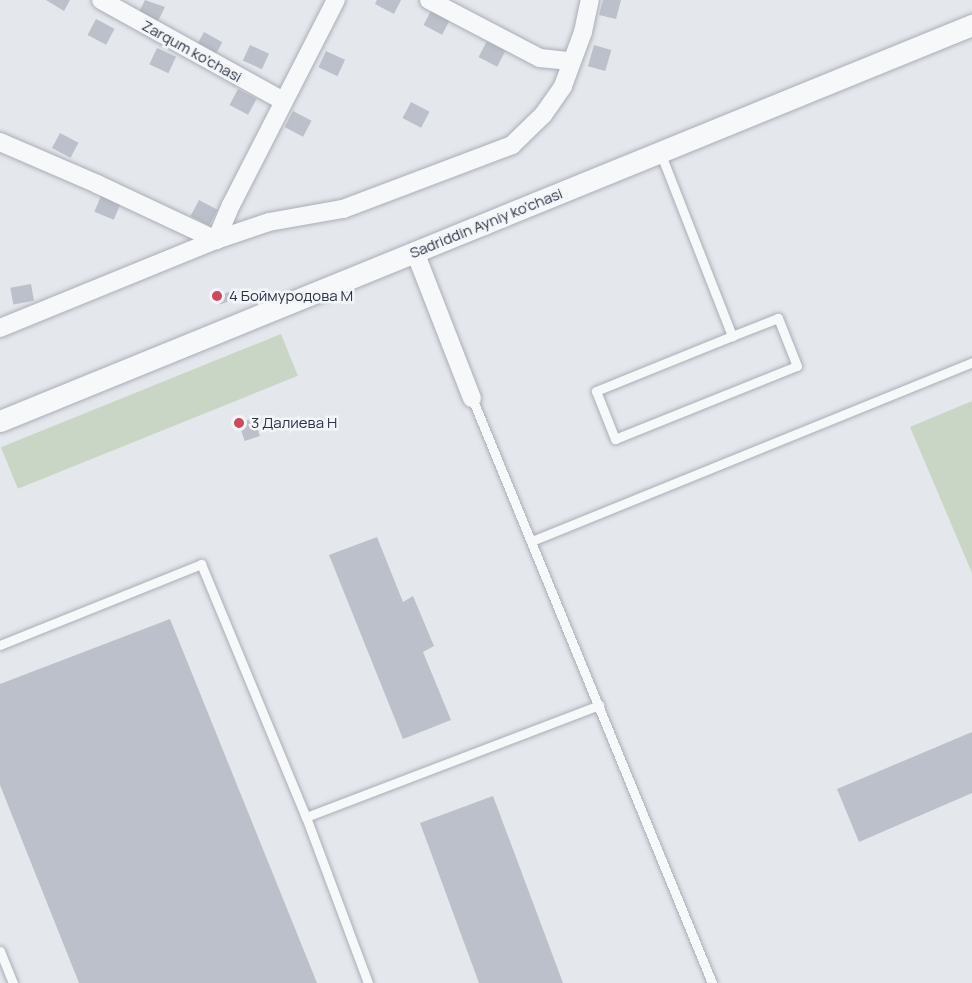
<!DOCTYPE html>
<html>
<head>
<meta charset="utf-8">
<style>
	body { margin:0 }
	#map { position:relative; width:972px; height:983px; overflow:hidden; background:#e4e7ec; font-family:Manrope,sans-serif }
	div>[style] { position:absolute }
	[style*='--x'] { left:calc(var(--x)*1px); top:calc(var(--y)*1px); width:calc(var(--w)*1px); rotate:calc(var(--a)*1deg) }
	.green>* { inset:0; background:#c9d6c5; transform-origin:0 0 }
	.building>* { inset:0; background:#bbc0ca; transform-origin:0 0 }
	.roads { filter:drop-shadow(0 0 2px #a9aeb7) drop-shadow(0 0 2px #a9aeb7) }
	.service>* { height:9px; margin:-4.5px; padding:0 4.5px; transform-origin:4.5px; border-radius:4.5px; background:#f7f8fa }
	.minor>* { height:18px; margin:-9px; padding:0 9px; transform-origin:9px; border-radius:9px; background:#f7f8fa }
	.tertiary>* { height:21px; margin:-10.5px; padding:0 10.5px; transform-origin:10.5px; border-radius:10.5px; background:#f7f8fa }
	.dots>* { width:16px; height:16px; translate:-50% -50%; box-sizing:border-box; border:3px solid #f4f6f9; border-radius:50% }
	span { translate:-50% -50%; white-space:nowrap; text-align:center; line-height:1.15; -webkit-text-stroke:5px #f4f6f9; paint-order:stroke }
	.street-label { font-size:15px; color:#2b3445 }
	.poi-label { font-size:15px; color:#2b3445 }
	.left { translate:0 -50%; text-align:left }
</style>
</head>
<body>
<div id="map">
	<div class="green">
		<div style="left:281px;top:334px;width:45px;height:302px;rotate:68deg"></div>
		<div style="clip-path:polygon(972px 401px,972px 573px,910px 427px)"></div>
	</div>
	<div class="building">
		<div style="clip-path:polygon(46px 0,70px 0,64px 11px)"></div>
		<div style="clip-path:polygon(145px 0,165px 7px,157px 23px,138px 14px)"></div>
		<div style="clip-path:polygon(377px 0,401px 0,394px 14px,375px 4px)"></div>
		<div style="clip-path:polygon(603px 0,621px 0,616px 19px,599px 15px)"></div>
		<div style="left:432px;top:9px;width:21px;height:18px;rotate:28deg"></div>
		<div style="left:96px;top:19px;width:21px;height:18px;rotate:28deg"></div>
		<div style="left:204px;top:32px;width:21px;height:18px;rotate:29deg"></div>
		<div style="left:487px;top:41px;width:21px;height:18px;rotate:28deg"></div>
		<div style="left:250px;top:45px;width:21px;height:17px;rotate:25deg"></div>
		<div style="left:594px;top:45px;width:18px;height:22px;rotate:16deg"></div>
		<div style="left:157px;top:48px;width:21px;height:18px;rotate:25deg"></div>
		<div style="left:326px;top:51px;width:21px;height:18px;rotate:25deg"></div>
		<div style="left:238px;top:89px;width:21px;height:18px;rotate:28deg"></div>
		<div style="left:411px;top:102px;width:21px;height:18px;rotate:28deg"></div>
		<div style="left:293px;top:111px;width:21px;height:18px;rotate:28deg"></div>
		<div style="left:60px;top:133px;width:21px;height:17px;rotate:28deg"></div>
		<div style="left:101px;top:196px;width:21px;height:17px;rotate:23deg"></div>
		<div style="left:199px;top:200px;width:21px;height:18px;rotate:28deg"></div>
		<div style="left:31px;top:284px;width:17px;height:21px;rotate:80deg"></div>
		<div style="left:229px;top:292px;width:9px;height:13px;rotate:72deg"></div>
		<div style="left:254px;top:418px;width:19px;height:16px;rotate:72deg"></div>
		<div style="clip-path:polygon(377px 537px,403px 602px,413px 596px,434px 646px,423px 652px,451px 720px,403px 739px,329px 555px)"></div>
		<div style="clip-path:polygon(170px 619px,317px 983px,79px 983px,0 785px,0 684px)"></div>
		<div style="clip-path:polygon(972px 732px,972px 793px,859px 842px,837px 789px)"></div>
		<div style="clip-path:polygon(493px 796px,563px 983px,479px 983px,420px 823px)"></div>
	</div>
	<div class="roads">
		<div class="service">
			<div style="--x:660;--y:152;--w:198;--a:68.6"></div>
			<div style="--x:732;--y:336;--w:147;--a:158"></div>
			<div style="--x:596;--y:391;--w:52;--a:68.4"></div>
			<div style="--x:615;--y:439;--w:196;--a:-21.9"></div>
			<div style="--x:797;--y:366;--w:52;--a:-111.6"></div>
			<div style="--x:778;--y:318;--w:49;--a:158.6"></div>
			<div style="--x:472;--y:398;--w:632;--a:67.69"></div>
			<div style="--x:532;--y:541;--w:475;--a:-22.1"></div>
			<div style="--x:0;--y:645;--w:217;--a:-21.9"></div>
			<div style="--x:201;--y:564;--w:274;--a:67.5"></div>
			<div style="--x:306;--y:817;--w:177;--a:69.5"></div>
			<div style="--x:306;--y:817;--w:314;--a:-20.9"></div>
			<div style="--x:0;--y:951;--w:35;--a:68"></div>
		</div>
		<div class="minor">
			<div style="--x:101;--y:0;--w:208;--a:29"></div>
			<div style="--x:429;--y:0;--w:125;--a:27.6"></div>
			<div style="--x:540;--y:58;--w:30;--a:6"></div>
			<div style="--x:0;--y:142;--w:106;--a:23.4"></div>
			<div style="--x:97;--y:184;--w:132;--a:25.2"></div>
			<div style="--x:216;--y:240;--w:56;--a:-18.8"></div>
			<div style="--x:269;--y:222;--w:75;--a:-10"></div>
			<div style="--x:343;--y:209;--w:181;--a:-20.7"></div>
			<div style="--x:512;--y:145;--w:43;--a:-44.1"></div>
			<div style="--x:543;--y:115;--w:35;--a:-55"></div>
			<div style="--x:563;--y:86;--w:58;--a:-69.7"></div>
			<div style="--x:583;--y:32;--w:33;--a:-78"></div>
			<div style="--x:415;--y:252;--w:157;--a:68.7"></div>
			<div style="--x:0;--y:328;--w:233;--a:-22.2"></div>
			<div style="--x:216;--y:240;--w:38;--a:-67"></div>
			<div style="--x:231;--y:205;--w:230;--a:-62.9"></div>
		</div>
		<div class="tertiary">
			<div style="--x:0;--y:421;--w:1050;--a:-22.17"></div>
		</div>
	</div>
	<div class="dots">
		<div style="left:217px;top:296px;background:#d1495b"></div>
		<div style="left:239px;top:423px;background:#d1495b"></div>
	</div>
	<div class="street-label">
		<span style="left:192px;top:51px;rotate:29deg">Zarqum ko'chasi</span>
		<span style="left:486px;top:223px;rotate:-22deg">Sadriddin Ayniy ko'chasi</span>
	</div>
	<div class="poi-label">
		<span class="left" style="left:229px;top:296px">4 Боймуродова М</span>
		<span class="left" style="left:251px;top:423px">3 Далиева Н</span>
	</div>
</div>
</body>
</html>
